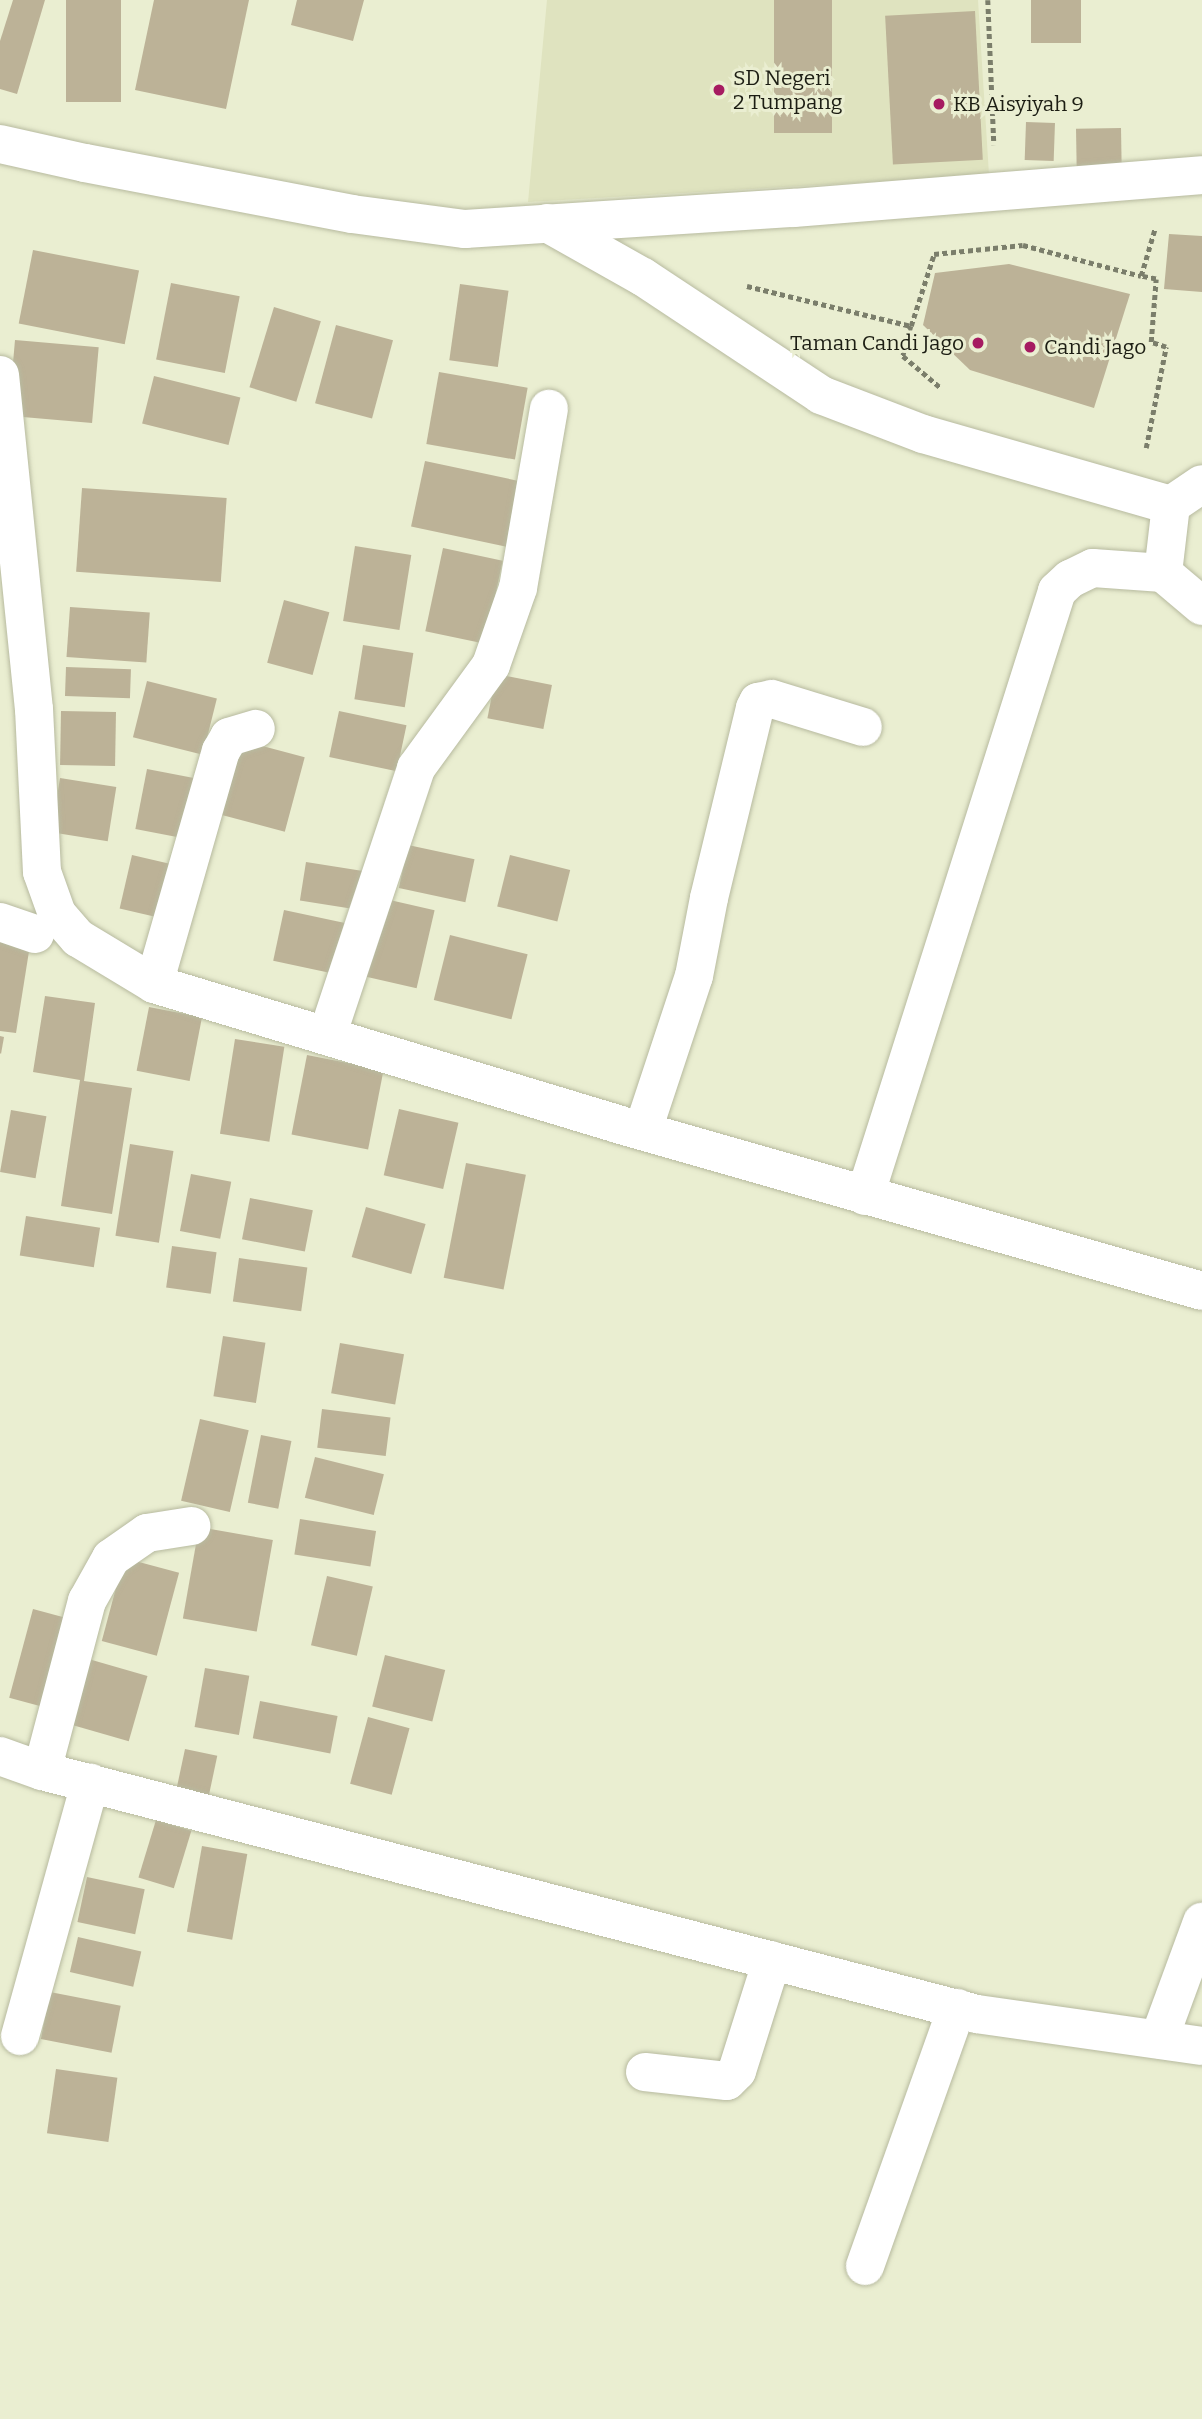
<!DOCTYPE html>
<html>
<head>
<meta charset="utf-8">
<style>
	body { margin:0 }
	#map { position:relative; width:1202px; height:2419px; overflow:hidden; background:#eaeed1; font-family:Bitter,serif }
	div>[style] { position:absolute }
	[style*='--x'] { left:calc(var(--x)*1px); top:calc(var(--y)*1px); width:calc(var(--w)*1px); rotate:calc(var(--a)*1deg) }
	.built>* { inset:0; background:#dfe3bf }
	.building>* { inset:0; background:#bcb297; transform-origin:0 0 }
	.path>* { height:4.5px; margin-top:-2.25px; transform-origin:0; background:repeating-linear-gradient(90deg,#7b7e6b 0 5px,transparent 0 8.5px) }
	.roads { filter:drop-shadow(0 0 2px #b7ba9f) drop-shadow(0 0 2px #b7ba9f) }
	.minor>* { height:38px; margin:-19px; padding:0 19px; transform-origin:19px; border-radius:19px; background:#fff }
	.dots>* { width:19px; height:19px; translate:-50% -50%; box-sizing:border-box; border:4px solid #eaeed1; border-radius:50% }
	span { translate:-50% -50%; white-space:nowrap; text-align:center; line-height:1.15; -webkit-text-stroke:6px #eaeed1; paint-order:stroke }
	.poi-label { font-size:21px; color:#1c1d13 }
	.left { translate:0 -50%; text-align:left }
	.right { translate:-100% -50%; text-align:right }
</style>
</head>
<body>
<div id="map">
	<div class="built">
		<div style="clip-path:polygon(547px 0,978px 0,989px 175px,528px 202px)"></div>
	</div>
	<div class="building">
		<div style="clip-path:polygon(13px 0,45px 0,17px 94px,0 89px,0 41px)"></div>
		<div style="left:66px;top:0;width:55px;height:102px"></div>
		<div style="clip-path:polygon(154px 0,249px 0,226px 109px,135px 90px)"></div>
		<div style="clip-path:polygon(297px 0,364px 0,353px 41px,291px 25px)"></div>
		<div style="left:774px;top:0;width:58px;height:133px"></div>
		<div style="left:1031px;top:0;width:50px;height:43px"></div>
		<div style="left:975px;top:11px;width:149px;height:90px;rotate:87deg"></div>
		<div style="left:1026px;top:122px;width:29px;height:38px;rotate:2deg"></div>
		<div style="left:1121px;top:128px;width:41px;height:45px;rotate:89deg"></div>
		<div style="clip-path:polygon(1169px 234px,1202px 236px,1202px 292px,1164px 289px)"></div>
		<div style="left:33px;top:250px;width:108px;height:75px;rotate:11deg"></div>
		<div style="clip-path:polygon(1009px 264px,1130px 294px,1094px 408px,970px 370px,923px 325px,935px 273px)"></div>
		<div style="left:171px;top:283px;width:70px;height:78px;rotate:11deg"></div>
		<div style="left:460px;top:284px;width:49px;height:77px;rotate:8deg"></div>
		<div style="left:274px;top:307px;width:49px;height:84px;rotate:17deg"></div>
		<div style="left:336px;top:325px;width:59px;height:81px;rotate:15deg"></div>
		<div style="left:15px;top:340px;width:84px;height:76px;rotate:5deg"></div>
		<div style="left:439px;top:372px;width:90px;height:73px;rotate:10deg"></div>
		<div style="left:154px;top:376px;width:89px;height:49px;rotate:14deg"></div>
		<div style="left:425px;top:461px;width:102px;height:67px;rotate:12deg"></div>
		<div style="left:82px;top:488px;width:145px;height:84px;rotate:4deg"></div>
		<div style="left:355px;top:546px;width:57px;height:76px;rotate:9deg"></div>
		<div style="left:443px;top:548px;width:61px;height:85px;rotate:12deg"></div>
		<div style="left:284px;top:600px;width:47px;height:65px;rotate:15deg"></div>
		<div style="left:70px;top:607px;width:80px;height:50px;rotate:4deg"></div>
		<div style="left:363px;top:645px;width:51px;height:55px;rotate:9deg"></div>
		<div style="left:66px;top:667px;width:65px;height:29px;rotate:2deg"></div>
		<div style="left:496px;top:674px;width:57px;height:45px;rotate:11deg"></div>
		<div style="left:147px;top:681px;width:72px;height:58px;rotate:14deg"></div>
		<div style="left:61px;top:711px;width:55px;height:54px;rotate:1deg"></div>
		<div style="left:339px;top:711px;width:69px;height:47px;rotate:12deg"></div>
		<div style="left:240px;top:740px;width:67px;height:77px;rotate:15deg"></div>
		<div style="left:147px;top:769px;width:49px;height:61px;rotate:11deg"></div>
		<div style="left:60px;top:778px;width:57px;height:55px;rotate:9deg"></div>
		<div style="left:408px;top:845px;width:68px;height:44px;rotate:12deg"></div>
		<div style="left:132px;top:855px;width:43px;height:55px;rotate:13deg"></div>
		<div style="left:510px;top:855px;width:62px;height:53px;rotate:14deg"></div>
		<div style="left:306px;top:862px;width:64px;height:39px;rotate:9deg"></div>
		<div style="left:381px;top:898px;width:55px;height:80px;rotate:13deg"></div>
		<div style="left:284px;top:910px;width:73px;height:52px;rotate:12deg"></div>
		<div style="left:450px;top:935px;width:80px;height:67px;rotate:14deg"></div>
		<div style="clip-path:polygon(0 941px,30px 945px,16px 1033px,0 1031px)"></div>
		<div style="clip-path:polygon(45px 996px,95px 1003px,84px 1081px,132px 1088px,112px 1214px,61px 1206px,80px 1080px,33px 1072px)"></div>
		<div style="left:149px;top:1007px;width:54px;height:65px;rotate:11deg"></div>
		<div style="clip-path:polygon(0 1036px,4px 1037px,1px 1054px,0 1053px)"></div>
		<div style="left:235px;top:1039px;width:50px;height:96px;rotate:9deg"></div>
		<div style="left:307px;top:1055px;width:78px;height:81px;rotate:11deg"></div>
		<div style="left:399px;top:1109px;width:61px;height:68px;rotate:13deg"></div>
		<div style="left:11px;top:1110px;width:36px;height:63px;rotate:10deg"></div>
		<div style="left:130px;top:1144px;width:44px;height:93px;rotate:9deg"></div>
		<div style="left:466px;top:1163px;width:61px;height:117px;rotate:11deg"></div>
		<div style="left:191px;top:1174px;width:41px;height:58px;rotate:11deg"></div>
		<div style="left:250px;top:1198px;width:64px;height:42px;rotate:11deg"></div>
		<div style="left:366px;top:1207px;width:62px;height:52px;rotate:16deg"></div>
		<div style="left:26px;top:1216px;width:75px;height:40px;rotate:9deg"></div>
		<div style="left:172px;top:1246px;width:45px;height:42px;rotate:8deg"></div>
		<div style="left:239px;top:1258px;width:69px;height:44px;rotate:8deg"></div>
		<div style="left:223px;top:1336px;width:43px;height:61px;rotate:9deg"></div>
		<div style="left:340px;top:1343px;width:65px;height:51px;rotate:10deg"></div>
		<div style="left:322px;top:1409px;width:69px;height:39px;rotate:7deg"></div>
		<div style="left:200px;top:1419px;width:50px;height:84px;rotate:13deg"></div>
		<div style="left:261px;top:1435px;width:31px;height:69px;rotate:11deg"></div>
		<div style="left:315px;top:1457px;width:71px;height:42px;rotate:14deg"></div>
		<div style="left:300px;top:1519px;width:77px;height:36px;rotate:9deg"></div>
		<div style="left:199px;top:1527px;width:75px;height:93px;rotate:10deg"></div>
		<div style="left:124px;top:1558px;width:57px;height:86px;rotate:15deg"></div>
		<div style="left:327px;top:1576px;width:47px;height:71px;rotate:13deg"></div>
		<div style="left:33px;top:1609px;width:47px;height:92px;rotate:15deg"></div>
		<div style="left:385px;top:1655px;width:62px;height:53px;rotate:14deg"></div>
		<div style="left:85px;top:1658px;width:65px;height:68px;rotate:16deg"></div>
		<div style="left:205px;top:1668px;width:45px;height:60px;rotate:10deg"></div>
		<div style="left:260px;top:1701px;width:79px;height:38px;rotate:11deg"></div>
		<div style="left:368px;top:1717px;width:43px;height:69px;rotate:15deg"></div>
		<div style="left:185px;top:1749px;width:33px;height:47px;rotate:12deg"></div>
		<div style="left:156px;top:1820px;width:37px;height:60px;rotate:17deg"></div>
		<div style="left:202px;top:1846px;width:46px;height:87px;rotate:10deg"></div>
		<div style="left:87px;top:1877px;width:59px;height:46px;rotate:12deg"></div>
		<div style="left:78px;top:1937px;width:65px;height:36px;rotate:13deg"></div>
		<div style="left:50px;top:1992px;width:72px;height:48px;rotate:11deg"></div>
		<div style="left:56px;top:2069px;width:62px;height:65px;rotate:8deg"></div>
	</div>
	<div class="path">
		<div style="--x:988;--y:0;--w:145;--a:87.6"></div>
		<div style="--x:747;--y:286;--w:169;--a:13.7"></div>
		<div style="--x:911;--y:326;--w:76;--a:-72.3"></div>
		<div style="--x:934;--y:254;--w:89;--a:-5.8"></div>
		<div style="--x:1023;--y:245;--w:122;--a:14.7"></div>
		<div style="--x:911;--y:326;--w:31;--a:105"></div>
		<div style="--x:903;--y:356;--w:48;--a:40"></div>
		<div style="--x:1146;--y:448;--w:103;--a:-78.8"></div>
		<div style="--x:1166;--y:347;--w:16;--a:-162"></div>
		<div style="--x:1151;--y:342;--w:63;--a:-85.5"></div>
		<div style="--x:1156;--y:279;--w:15;--a:-169"></div>
		<div style="--x:1141;--y:276;--w:50;--a:-73.7"></div>
	</div>
	<div class="roads">
		<div class="minor">
			<div style="--x:0;--y:144;--w:87;--a:12.6"></div>
			<div style="--x:85;--y:163;--w:272;--a:10.8"></div>
			<div style="--x:352;--y:214;--w:114;--a:7.6"></div>
			<div style="--x:465;--y:229;--w:330;--a:-3.7"></div>
			<div style="--x:794;--y:208;--w:409;--a:-4.6"></div>
			<div style="--x:547;--y:223;--w:110;--a:29.4"></div>
			<div style="--x:643;--y:277;--w:214;--a:33.5"></div>
			<div style="--x:821;--y:395;--w:109;--a:20.9"></div>
			<div style="--x:923;--y:434;--w:258;--a:16"></div>
			<div style="--x:1171;--y:505;--w:37;--a:-34"></div>
			<div style="--x:0;--y:375;--w:336;--a:84.2"></div>
			<div style="--x:34;--y:709;--w:163;--a:87.2"></div>
			<div style="--x:42;--y:872;--w:45;--a:70.3"></div>
			<div style="--x:57;--y:914;--w:32;--a:49"></div>
			<div style="--x:78;--y:938;--w:89;--a:31.2"></div>
			<div style="--x:154;--y:984;--w:484;--a:16.8"></div>
			<div style="--x:617;--y:1124;--w:608;--a:15.93"></div>
			<div style="--x:1163;--y:573;--w:51;--a:40.2"></div>
			<div style="--x:0;--y:922;--w:37;--a:19"></div>
			<div style="--x:154;--y:984;--w:242;--a:-74"></div>
			<div style="--x:221;--y:751;--w:16;--a:-60"></div>
			<div style="--x:229;--y:737;--w:28;--a:-17"></div>
			<div style="--x:327;--y:1036;--w:282;--a:-71.6"></div>
			<div style="--x:416;--y:768;--w:127;--a:-53.9"></div>
			<div style="--x:491;--y:665;--w:82;--a:-70.7"></div>
			<div style="--x:518;--y:588;--w:182;--a:-80.2"></div>
			<div style="--x:643;--y:1130;--w:162;--a:-71.7"></div>
			<div style="--x:694;--y:976;--w:79;--a:-79.1"></div>
			<div style="--x:709;--y:898;--w:195;--a:-76.4"></div>
			<div style="--x:755;--y:708;--w:7;--a:-63"></div>
			<div style="--x:758;--y:702;--w:14;--a:-12"></div>
			<div style="--x:772;--y:699;--w:95;--a:17.1"></div>
			<div style="--x:865;--y:1196;--w:635;--a:-72.39"></div>
			<div style="--x:1057;--y:591;--w:18;--a:-43"></div>
			<div style="--x:1070;--y:579;--w:25;--a:-26"></div>
			<div style="--x:1093;--y:568;--w:70;--a:4.1"></div>
			<div style="--x:1163;--y:573;--w:68;--a:-83.3"></div>
			<div style="--x:0;--y:1756;--w:45;--a:19.7"></div>
			<div style="--x:42;--y:1771;--w:966;--a:14.57"></div>
			<div style="--x:977;--y:2014;--w:227;--a:8.1"></div>
			<div style="--x:42;--y:1771;--w:176;--a:-75.2"></div>
			<div style="--x:87;--y:1601;--w:49;--a:-60.8"></div>
			<div style="--x:111;--y:1558;--w:44;--a:-34.8"></div>
			<div style="--x:147;--y:1533;--w:45;--a:-9"></div>
			<div style="--x:20;--y:2036;--w:263;--a:-74.5"></div>
			<div style="--x:1159;--y:2039;--w:125;--a:-69.8"></div>
			<div style="--x:645;--y:2072;--w:82;--a:6.3"></div>
			<div style="--x:727;--y:2081;--w:14;--a:-45"></div>
			<div style="--x:737;--y:2071;--w:116;--a:-72.5"></div>
			<div style="--x:865;--y:2266;--w:274;--a:-70.4"></div>
		</div>
	</div>
	<div class="dots">
		<div style="left:719px;top:90px;background:#a61b61"></div>
		<div style="left:939px;top:104px;background:#a61b61"></div>
		<div style="left:978px;top:343px;background:#a61b61"></div>
		<div style="left:1030px;top:347px;background:#a61b61"></div>
	</div>
	<div class="poi-label">
		<span class="left" style="left:733px;top:90px">SD Negeri<br>2 Tumpang</span>
		<span class="left" style="left:953px;top:104px">KB Aisyiyah 9</span>
		<span class="right" style="left:964px;top:343px">Taman Candi Jago</span>
		<span class="left" style="left:1044px;top:347px">Candi Jago</span>
	</div>
</div>
</body>
</html>
